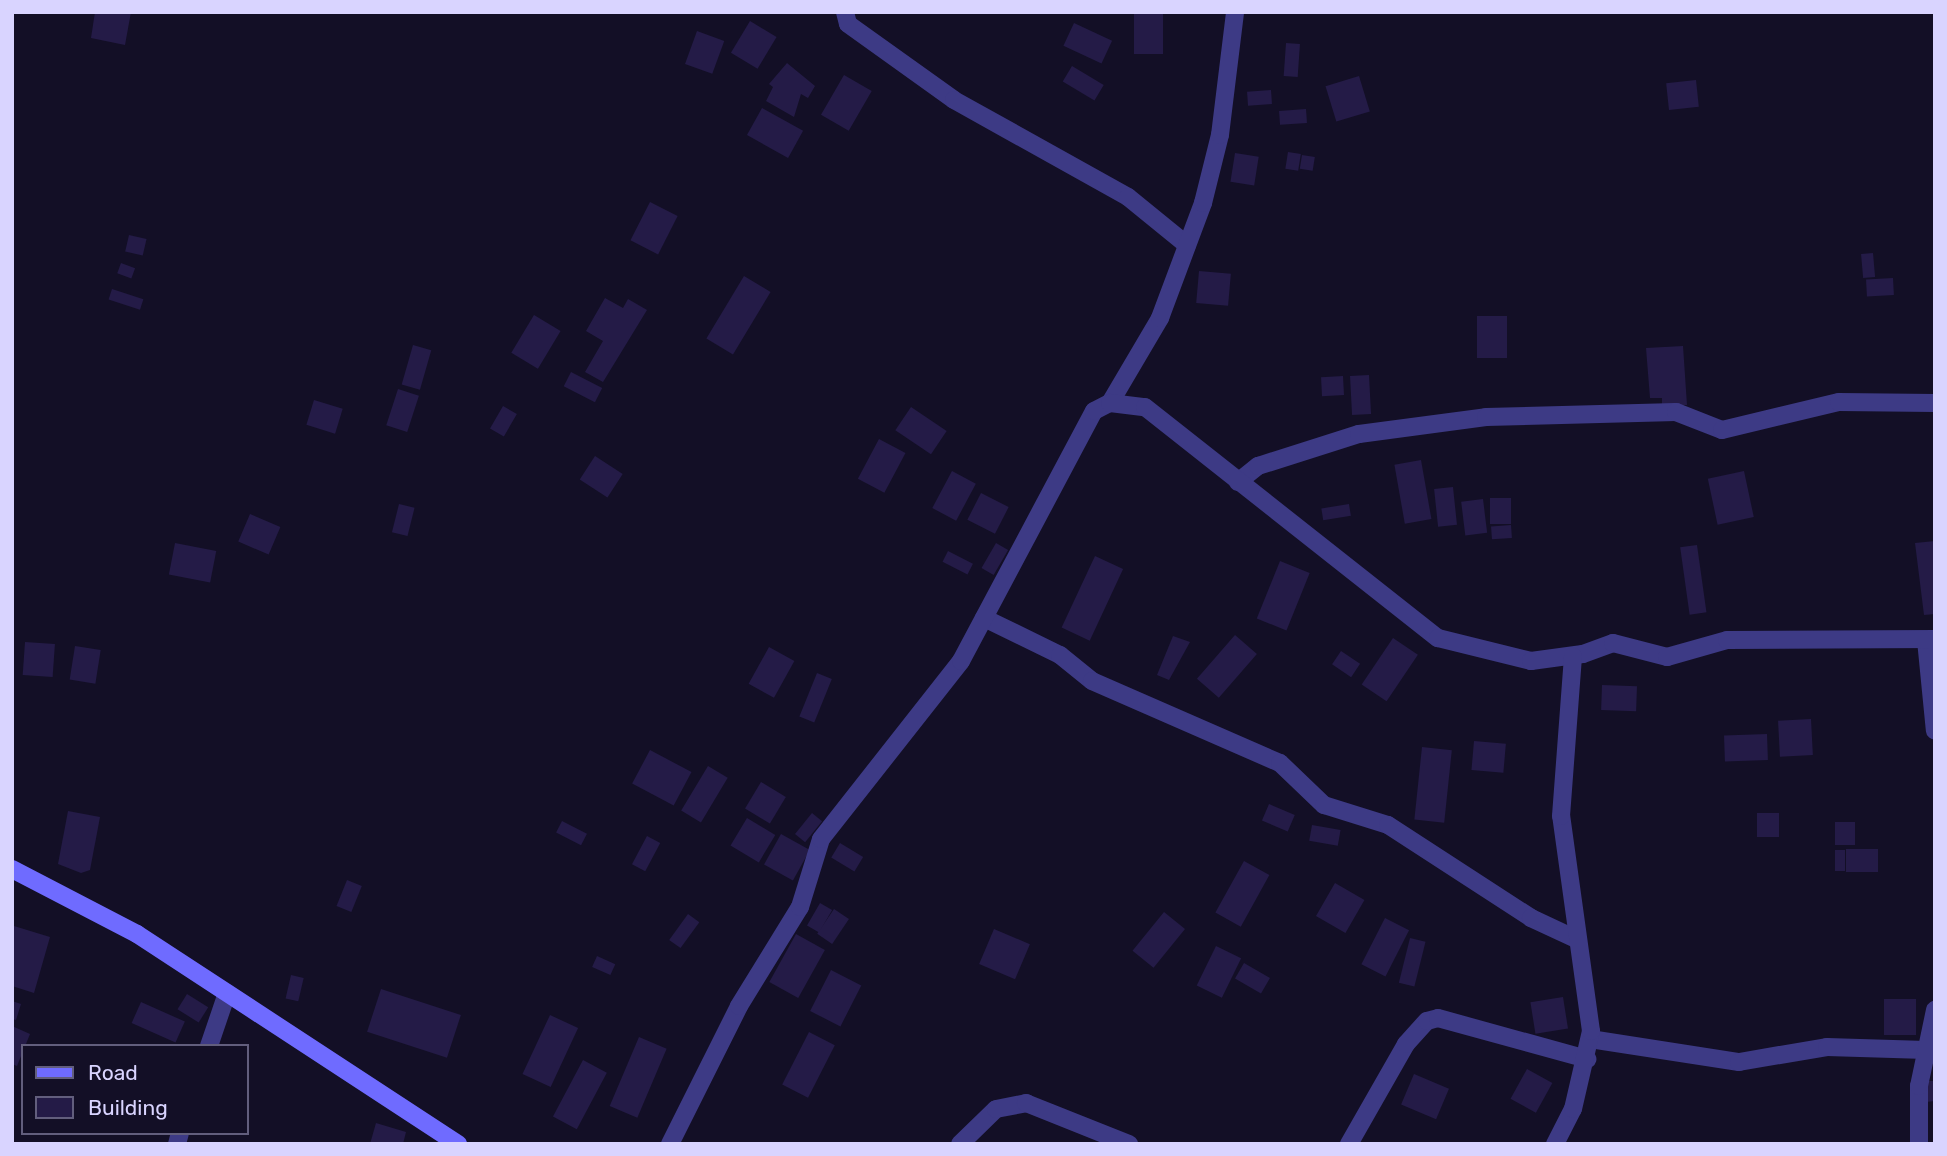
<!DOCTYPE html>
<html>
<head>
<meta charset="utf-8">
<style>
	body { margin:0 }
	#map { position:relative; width:1947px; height:1156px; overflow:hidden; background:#130f26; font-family:Rubik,sans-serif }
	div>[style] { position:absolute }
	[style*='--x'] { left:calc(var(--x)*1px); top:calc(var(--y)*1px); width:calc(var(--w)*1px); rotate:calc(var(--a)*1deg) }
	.building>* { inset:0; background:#241b47; transform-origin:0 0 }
	.street>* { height:18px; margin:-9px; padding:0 9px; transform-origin:9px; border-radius:9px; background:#3d3a85 }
	.secondary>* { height:18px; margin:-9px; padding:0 9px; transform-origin:9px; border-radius:9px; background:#6f6bff }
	span { translate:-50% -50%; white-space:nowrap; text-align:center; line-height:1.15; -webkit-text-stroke:5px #130f26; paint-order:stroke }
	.frame { position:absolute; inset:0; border:14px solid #d9d4ff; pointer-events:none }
	.legend { position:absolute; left:21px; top:1044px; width:228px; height:91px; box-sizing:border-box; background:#130f26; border:2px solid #625e7d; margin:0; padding:9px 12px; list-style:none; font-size:21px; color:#d9d4ff }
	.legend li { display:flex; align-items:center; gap:14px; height:35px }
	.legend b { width:35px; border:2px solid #625e7d }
</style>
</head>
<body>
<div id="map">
	<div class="building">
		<div style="clip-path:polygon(95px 12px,131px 12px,125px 45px,91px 38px)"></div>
		<div style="left:1134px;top:12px;width:29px;height:42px"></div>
		<div style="left:750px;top:21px;width:31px;height:37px;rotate:31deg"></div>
		<div style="left:1074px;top:23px;width:42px;height:25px;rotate:25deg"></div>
		<div style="left:697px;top:31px;width:29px;height:35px;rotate:20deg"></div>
		<div style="left:1286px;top:43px;width:14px;height:33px;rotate:4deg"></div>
		<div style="clip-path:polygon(787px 63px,815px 86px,808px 98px,801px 94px,794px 117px,766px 101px,773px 87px,769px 84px)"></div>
		<div style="left:1072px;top:66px;width:37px;height:18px;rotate:31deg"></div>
		<div style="left:844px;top:75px;width:32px;height:46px;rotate:30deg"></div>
		<div style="left:1359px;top:76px;width:37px;height:35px;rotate:73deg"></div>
		<div style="left:1696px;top:80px;width:27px;height:30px;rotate:84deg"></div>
		<div style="left:1271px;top:90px;width:14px;height:24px;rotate:86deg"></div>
		<div style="left:762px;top:108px;width:47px;height:31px;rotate:29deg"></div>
		<div style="left:1306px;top:109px;width:14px;height:27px;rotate:86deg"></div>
		<div style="left:1288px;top:152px;width:13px;height:17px;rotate:9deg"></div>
		<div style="left:1235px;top:153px;width:24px;height:29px;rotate:9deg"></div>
		<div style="left:1302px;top:155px;width:13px;height:14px;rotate:9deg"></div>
		<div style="left:650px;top:202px;width:31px;height:43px;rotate:27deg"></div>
		<div style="left:129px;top:235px;width:18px;height:17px;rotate:13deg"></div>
		<div style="left:1873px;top:253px;width:24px;height:12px;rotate:85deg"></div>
		<div style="left:121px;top:263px;width:15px;height:11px;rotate:20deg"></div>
		<div style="left:1199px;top:271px;width:32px;height:32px;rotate:5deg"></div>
		<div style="left:744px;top:276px;width:31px;height:73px;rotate:31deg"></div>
		<div style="left:1893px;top:278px;width:17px;height:27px;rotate:87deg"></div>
		<div style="left:112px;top:289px;width:33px;height:11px;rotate:18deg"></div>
		<div style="clip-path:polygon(605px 298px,623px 308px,628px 299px,647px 310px,603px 382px,585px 372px,603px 341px,586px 331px)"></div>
		<div style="left:534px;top:315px;width:31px;height:44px;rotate:31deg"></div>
		<div style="left:1477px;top:316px;width:30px;height:42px"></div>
		<div style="left:413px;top:345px;width:19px;height:41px;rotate:16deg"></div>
		<div style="clip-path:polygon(1683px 346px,1687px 405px,1662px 405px,1662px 398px,1650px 398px,1646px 348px)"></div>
		<div style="left:571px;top:372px;width:35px;height:16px;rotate:27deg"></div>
		<div style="left:1369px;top:375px;width:39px;height:19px;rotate:87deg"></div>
		<div style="left:1343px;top:376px;width:19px;height:22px;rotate:87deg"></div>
		<div style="left:398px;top:389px;width:22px;height:38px;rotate:18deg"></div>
		<div style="left:314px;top:400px;width:30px;height:26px;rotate:17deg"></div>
		<div style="left:503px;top:406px;width:16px;height:26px;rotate:30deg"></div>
		<div style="left:911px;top:407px;width:43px;height:28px;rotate:34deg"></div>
		<div style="left:879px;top:439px;width:30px;height:45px;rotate:28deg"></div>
		<div style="left:595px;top:456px;width:33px;height:28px;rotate:33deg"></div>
		<div style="left:1421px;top:460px;width:60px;height:27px;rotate:80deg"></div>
		<div style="left:952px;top:471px;width:27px;height:42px;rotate:28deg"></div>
		<div style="left:1744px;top:471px;width:47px;height:37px;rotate:78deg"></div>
		<div style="left:1453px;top:487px;width:38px;height:19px;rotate:84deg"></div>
		<div style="left:981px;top:493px;width:31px;height:30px;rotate:27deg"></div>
		<div style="left:1490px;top:498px;width:21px;height:26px"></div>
		<div style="left:1483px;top:499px;width:34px;height:22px;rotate:83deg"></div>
		<div style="left:399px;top:504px;width:16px;height:29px;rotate:14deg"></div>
		<div style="left:1349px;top:504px;width:12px;height:28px;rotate:81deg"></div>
		<div style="left:250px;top:514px;width:33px;height:30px;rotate:23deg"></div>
		<div style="left:1511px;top:525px;width:13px;height:20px;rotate:86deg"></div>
		<div style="clip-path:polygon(1935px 541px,1935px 614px,1924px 615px,1915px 543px)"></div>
		<div style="left:175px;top:543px;width:42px;height:32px;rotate:11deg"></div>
		<div style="left:996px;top:543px;width:14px;height:29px;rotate:30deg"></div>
		<div style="left:1697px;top:545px;width:68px;height:17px;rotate:82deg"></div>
		<div style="left:948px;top:551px;width:28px;height:12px;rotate:27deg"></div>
		<div style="left:1095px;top:556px;width:31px;height:79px;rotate:25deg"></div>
		<div style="left:1280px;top:561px;width:32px;height:62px;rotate:22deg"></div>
		<div style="left:1235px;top:635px;width:29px;height:58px;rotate:41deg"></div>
		<div style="clip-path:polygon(1173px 636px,1190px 642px,1169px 680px,1157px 675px)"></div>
		<div style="left:1393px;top:638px;width:30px;height:56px;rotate:34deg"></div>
		<div style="left:25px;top:642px;width:30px;height:33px;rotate:4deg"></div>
		<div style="left:75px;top:646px;width:26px;height:34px;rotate:9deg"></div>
		<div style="left:769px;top:647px;width:29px;height:42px;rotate:29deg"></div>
		<div style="left:1341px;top:651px;width:23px;height:16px;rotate:34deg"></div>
		<div style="left:817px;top:673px;width:16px;height:47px;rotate:22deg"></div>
		<div style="left:1602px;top:685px;width:35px;height:25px;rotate:2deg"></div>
		<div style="left:1811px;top:719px;width:36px;height:33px;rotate:87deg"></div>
		<div style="left:1767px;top:734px;width:26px;height:43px;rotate:88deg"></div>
		<div style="left:1474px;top:741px;width:32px;height:29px;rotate:5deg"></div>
		<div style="left:1422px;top:747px;width:30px;height:73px;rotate:6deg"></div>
		<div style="left:650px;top:750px;width:47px;height:38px;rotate:28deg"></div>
		<div style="left:708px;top:766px;width:23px;height:52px;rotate:31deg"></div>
		<div style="left:761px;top:782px;width:29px;height:31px;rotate:31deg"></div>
		<div style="left:1269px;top:804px;width:28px;height:18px;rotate:23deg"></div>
		<div style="clip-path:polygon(68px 811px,100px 817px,90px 870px,81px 873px,58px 864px)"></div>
		<div style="left:812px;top:813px;width:13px;height:27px;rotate:39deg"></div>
		<div style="left:1757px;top:813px;width:22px;height:24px"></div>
		<div style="left:747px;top:818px;width:33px;height:32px;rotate:31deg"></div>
		<div style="left:562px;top:821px;width:28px;height:13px;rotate:27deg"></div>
		<div style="left:1835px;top:822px;width:20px;height:23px"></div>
		<div style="left:1312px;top:825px;width:29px;height:16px;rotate:10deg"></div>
		<div style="left:781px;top:834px;width:33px;height:35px;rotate:29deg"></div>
		<div style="left:647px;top:836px;width:15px;height:32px;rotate:28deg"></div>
		<div style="left:840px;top:843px;width:27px;height:17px;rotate:31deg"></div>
		<div style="left:1846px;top:849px;width:32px;height:23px"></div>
		<div style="left:1835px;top:850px;width:10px;height:21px"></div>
		<div style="left:1244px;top:861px;width:29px;height:59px;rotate:29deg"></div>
		<div style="left:347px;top:880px;width:16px;height:28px;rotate:22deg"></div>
		<div style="left:1335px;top:883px;width:34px;height:38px;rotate:30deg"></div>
		<div style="left:820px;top:903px;width:14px;height:26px;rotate:30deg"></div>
		<div style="left:834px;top:909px;width:18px;height:30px;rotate:34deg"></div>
		<div style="left:1164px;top:912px;width:27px;height:50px;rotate:39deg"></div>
		<div style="left:688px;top:914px;width:14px;height:32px;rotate:36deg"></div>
		<div style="left:1385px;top:918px;width:27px;height:52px;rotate:27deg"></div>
		<div style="clip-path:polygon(14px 926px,50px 937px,34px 993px,12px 986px)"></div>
		<div style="left:994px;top:929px;width:39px;height:38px;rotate:23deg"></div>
		<div style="left:796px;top:934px;width:33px;height:55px;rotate:29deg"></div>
		<div style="left:1410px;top:938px;width:16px;height:46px;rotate:14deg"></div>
		<div style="left:1216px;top:946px;width:28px;height:44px;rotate:26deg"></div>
		<div style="left:597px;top:956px;width:20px;height:12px;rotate:24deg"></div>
		<div style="left:1244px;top:963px;width:30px;height:18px;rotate:30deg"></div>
		<div style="left:831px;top:970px;width:34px;height:46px;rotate:27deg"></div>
		<div style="left:291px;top:975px;width:13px;height:24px;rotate:13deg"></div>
		<div style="left:381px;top:989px;width:84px;height:45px;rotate:18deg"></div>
		<div style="left:187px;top:994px;width:25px;height:18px;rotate:32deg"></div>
		<div style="left:1563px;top:997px;width:32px;height:33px;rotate:81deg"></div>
		<div style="left:1884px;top:999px;width:32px;height:36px"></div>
		<div style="clip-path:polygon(12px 1001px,21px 1004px,16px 1020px,12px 1019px)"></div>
		<div style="left:141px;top:1002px;width:48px;height:23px;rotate:24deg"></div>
		<div style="left:550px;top:1015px;width:31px;height:65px;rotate:25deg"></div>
		<div style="clip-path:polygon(12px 1026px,30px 1034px,17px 1066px,12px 1064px)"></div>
		<div style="left:809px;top:1032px;width:29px;height:59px;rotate:27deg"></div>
		<div style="left:639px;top:1037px;width:30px;height:75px;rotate:23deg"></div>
		<div style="left:583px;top:1060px;width:27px;height:64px;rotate:28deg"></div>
		<div style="left:1527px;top:1069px;width:29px;height:34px;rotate:29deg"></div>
		<div style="left:1414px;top:1074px;width:38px;height:33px;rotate:23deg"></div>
		<div style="clip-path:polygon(1925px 1081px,1935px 1081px,1935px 1101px,1926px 1102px)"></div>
		<div style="clip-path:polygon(376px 1123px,406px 1132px,403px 1144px,370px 1144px)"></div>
	</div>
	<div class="street">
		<div style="--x:845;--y:12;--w:12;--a:76"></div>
		<div style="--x:848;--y:24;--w:130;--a:35.6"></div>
		<div style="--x:954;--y:100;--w:199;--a:29.1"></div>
		<div style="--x:1128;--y:197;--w:76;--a:39.1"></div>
		<div style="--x:1110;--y:403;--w:99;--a:-59.5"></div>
		<div style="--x:1160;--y:318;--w:123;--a:-69.5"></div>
		<div style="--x:1203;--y:203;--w:70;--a:-76"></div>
		<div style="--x:1220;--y:135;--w:124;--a:-83"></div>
		<div style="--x:1238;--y:482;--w:26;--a:-39"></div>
		<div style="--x:1258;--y:466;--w:106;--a:-17.6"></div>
		<div style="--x:1359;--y:434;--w:128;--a:-7.6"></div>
		<div style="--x:1486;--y:417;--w:190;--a:-1.5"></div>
		<div style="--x:1676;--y:412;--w:49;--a:21.4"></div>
		<div style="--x:1722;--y:430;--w:120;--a:-13.5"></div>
		<div style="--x:1839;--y:402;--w:96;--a:0.6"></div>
		<div style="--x:984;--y:618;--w:85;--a:26"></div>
		<div style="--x:1060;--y:655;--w:41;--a:39.1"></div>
		<div style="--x:1092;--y:681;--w:205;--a:23.6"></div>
		<div style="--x:1280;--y:763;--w:61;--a:43.7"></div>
		<div style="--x:1324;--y:805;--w:67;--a:17.4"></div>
		<div style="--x:1388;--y:825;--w:171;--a:33"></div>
		<div style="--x:1531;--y:918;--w:50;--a:25"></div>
		<div style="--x:1926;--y:640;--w:91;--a:84.4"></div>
		<div style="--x:1590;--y:1039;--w:151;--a:8.8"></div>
		<div style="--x:1739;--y:1062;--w:89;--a:-9.7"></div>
		<div style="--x:1827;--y:1047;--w:99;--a:1.7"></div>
		<div style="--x:209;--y:1046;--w:56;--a:-71.2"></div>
		<div style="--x:177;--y:1144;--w:11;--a:-75"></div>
		<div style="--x:670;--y:1144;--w:154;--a:-63.4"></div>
		<div style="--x:739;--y:1006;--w:116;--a:-58.4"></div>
		<div style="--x:800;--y:907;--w:71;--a:-72.8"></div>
		<div style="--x:821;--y:839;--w:226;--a:-51.8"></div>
		<div style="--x:961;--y:661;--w:283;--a:-62"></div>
		<div style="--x:1094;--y:411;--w:18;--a:-27"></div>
		<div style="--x:1110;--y:403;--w:35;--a:7"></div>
		<div style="--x:1145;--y:407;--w:373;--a:38.3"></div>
		<div style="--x:1438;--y:638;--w:96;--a:13.9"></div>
		<div style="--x:1531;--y:661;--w:52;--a:-7.7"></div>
		<div style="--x:1583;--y:654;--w:32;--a:-20"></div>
		<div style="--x:1613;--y:643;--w:56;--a:14.5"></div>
		<div style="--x:1667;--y:657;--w:62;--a:-15.8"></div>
		<div style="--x:1727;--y:640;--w:208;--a:-0.3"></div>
		<div style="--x:960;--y:1144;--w:50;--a:-44.2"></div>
		<div style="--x:996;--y:1109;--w:31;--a:-11"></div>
		<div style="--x:1026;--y:1103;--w:111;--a:21.7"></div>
		<div style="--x:1349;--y:1144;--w:115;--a:-60.3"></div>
		<div style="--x:1406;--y:1044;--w:31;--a:-48"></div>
		<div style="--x:1427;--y:1021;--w:11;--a:-15"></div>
		<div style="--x:1438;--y:1018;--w:155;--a:15.4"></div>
		<div style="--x:1555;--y:1144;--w:39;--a:-63"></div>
		<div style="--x:1573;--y:1109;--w:80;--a:-77"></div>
		<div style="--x:1591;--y:1031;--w:217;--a:-97.9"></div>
		<div style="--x:1561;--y:816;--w:160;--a:-85.7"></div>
		<div style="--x:1919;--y:1144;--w:58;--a:-90"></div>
		<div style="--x:1919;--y:1086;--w:78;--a:-78.1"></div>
	</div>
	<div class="secondary">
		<div style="--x:12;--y:869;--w:141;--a:27.5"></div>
		<div style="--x:137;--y:934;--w:384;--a:33.2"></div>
	</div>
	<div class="frame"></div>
	<ul class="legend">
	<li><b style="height:9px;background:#6f6bff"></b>Road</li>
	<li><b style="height:19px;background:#241b47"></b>Building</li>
	</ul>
</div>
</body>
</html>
